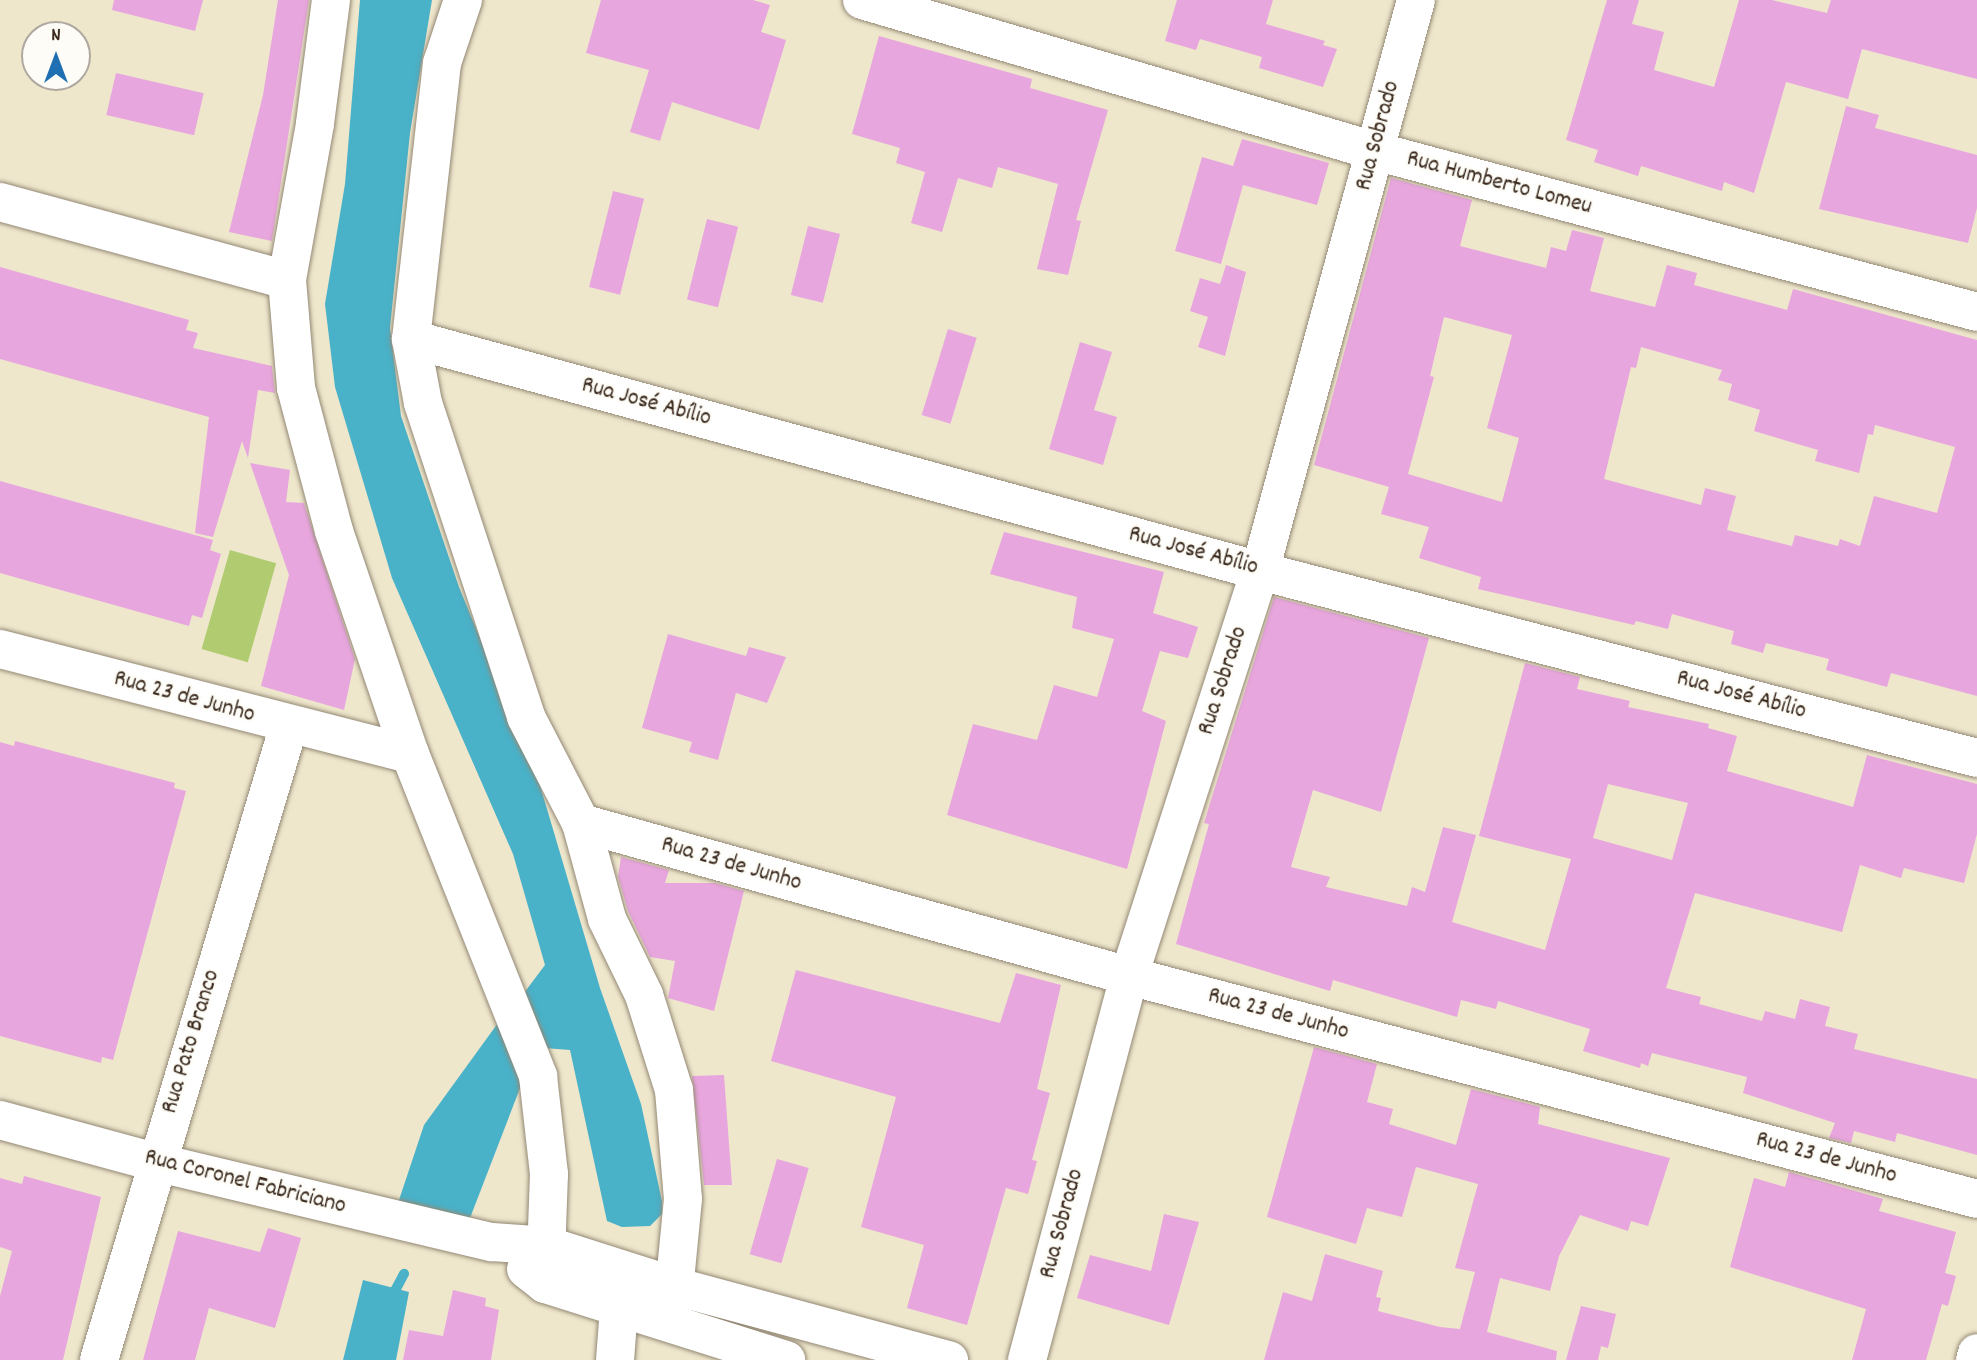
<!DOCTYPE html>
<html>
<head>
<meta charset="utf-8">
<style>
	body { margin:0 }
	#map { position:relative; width:1977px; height:1360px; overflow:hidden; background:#eee7cc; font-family:Dekko,sans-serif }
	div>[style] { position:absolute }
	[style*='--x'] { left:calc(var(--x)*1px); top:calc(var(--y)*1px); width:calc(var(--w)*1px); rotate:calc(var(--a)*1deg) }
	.green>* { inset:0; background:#b1cb71; transform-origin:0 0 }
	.water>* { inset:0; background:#49b1c8 }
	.stream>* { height:10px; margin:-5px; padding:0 5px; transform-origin:5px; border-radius:5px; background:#49b1c8 }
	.building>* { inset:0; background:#e8a6de; transform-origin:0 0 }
	.roads { filter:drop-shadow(0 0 2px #948875) drop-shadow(0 0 2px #948875) }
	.street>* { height:38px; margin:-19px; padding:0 19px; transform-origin:19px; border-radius:19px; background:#fff }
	span { translate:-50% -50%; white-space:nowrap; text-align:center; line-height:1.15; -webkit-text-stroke:5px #fdfcf7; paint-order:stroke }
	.street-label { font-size:24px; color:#3b2a1e }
	.north { position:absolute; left:21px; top:21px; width:70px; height:70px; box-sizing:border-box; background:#fdfcf7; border:2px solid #afa8a0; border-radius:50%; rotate:0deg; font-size:19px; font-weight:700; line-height:28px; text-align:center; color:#3b2a1e }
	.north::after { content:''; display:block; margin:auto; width:24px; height:32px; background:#1f6fb2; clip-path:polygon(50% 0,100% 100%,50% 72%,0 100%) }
</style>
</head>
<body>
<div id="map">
	<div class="green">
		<div style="left:230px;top:550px;width:48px;height:103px;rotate:16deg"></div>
	</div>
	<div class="water">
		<div style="clip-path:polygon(360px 0,432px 0,410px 133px,390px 328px,401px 416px,459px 587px,539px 782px,600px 988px,641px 1104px,662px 1201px,662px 1214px,650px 1226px,622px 1227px,607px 1221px,570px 1050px,544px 1048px,524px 993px,545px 965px,513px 854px,392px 578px,335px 387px,325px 304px,345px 184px)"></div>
		<div style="clip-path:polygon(498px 1023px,522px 1083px,465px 1231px,396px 1209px,424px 1125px)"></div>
		<div style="clip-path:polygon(363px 1280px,409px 1292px,396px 1360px,343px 1360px)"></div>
	</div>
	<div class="stream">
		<div style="--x:389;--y:1302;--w:32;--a:-62"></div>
	</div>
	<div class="building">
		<div style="clip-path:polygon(114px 0,203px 0,195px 31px,112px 10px)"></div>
		<div style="clip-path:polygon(278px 0,309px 0,272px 241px,229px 232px,263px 95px)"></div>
		<div style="clip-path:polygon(601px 0,753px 0,770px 5px,761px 32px,786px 40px,759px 130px,672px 102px,660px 141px,630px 132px,649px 70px,586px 53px)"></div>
		<div style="clip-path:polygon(1177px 0,1273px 0,1266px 24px,1325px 41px,1323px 45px,1337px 49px,1323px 87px,1259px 68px,1262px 57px,1200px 39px,1196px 50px,1165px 41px)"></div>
		<div style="clip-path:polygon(1607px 0,1639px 0,1632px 24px,1664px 32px,1654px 70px,1714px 87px,1739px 0,1772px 0,1827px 13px,1831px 0,1977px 0,1977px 79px,1862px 49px,1848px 99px,1786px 82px,1754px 193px,1724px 182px,1722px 191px,1641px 166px,1638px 176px,1594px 162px,1598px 150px,1566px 140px)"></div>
		<div style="clip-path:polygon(879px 36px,1032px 79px,1030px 88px,1108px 110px,1076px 220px,1081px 221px,1068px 275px,1037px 269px,1058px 184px,998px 167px,992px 188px,958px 178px,942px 232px,911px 223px,925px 172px,896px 163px,900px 148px,852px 134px)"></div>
		<div style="left:116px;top:73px;width:90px;height:43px;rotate:13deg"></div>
		<div style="clip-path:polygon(1846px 106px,1879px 115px,1875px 128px,1977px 155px,1977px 208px,1968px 243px,1819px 209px)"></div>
		<div style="clip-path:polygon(1242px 139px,1329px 163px,1317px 205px,1243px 185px,1221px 264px,1175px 251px,1202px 157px,1233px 166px)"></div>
		<div style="clip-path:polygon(evenodd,1391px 178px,1472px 200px,1460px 246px,1546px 268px,1551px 247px,1566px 251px,1572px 230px,1604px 238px,1590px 291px,1655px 307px,1667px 265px,1697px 273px,1694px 285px,1787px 310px,1793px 289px,1977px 340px,1977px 696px,1891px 673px,1887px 687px,1826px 670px,1829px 659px,1766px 643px,1763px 653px,1731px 644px,1734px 631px,1672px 614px,1668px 629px,1636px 621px,1634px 625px,1478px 589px,1481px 577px,1419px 558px,1429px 527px,1381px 514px,1389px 487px,1314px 465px,1391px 178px,1444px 317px,1512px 335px,1487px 428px,1519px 438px,1502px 502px,1408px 474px,1434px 377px,1430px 376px,1444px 317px,1391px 178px,1641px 347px,1722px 370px,1718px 380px,1732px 384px,1728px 400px,1760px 410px,1754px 431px,1818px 450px,1815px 461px,1859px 473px,1868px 434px,1873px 435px,1875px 425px,1955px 447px,1937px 513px,1874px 496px,1860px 546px,1840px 539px,1838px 546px,1795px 535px,1792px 546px,1727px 530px,1736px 496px,1705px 488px,1701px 505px,1604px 479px,1631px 367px,1636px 368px,1641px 347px)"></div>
		<div style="left:613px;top:191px;width:32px;height:99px;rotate:14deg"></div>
		<div style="left:707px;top:219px;width:32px;height:83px;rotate:14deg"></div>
		<div style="left:808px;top:226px;width:33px;height:71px;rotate:14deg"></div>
		<div style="clip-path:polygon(1226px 265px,1246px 272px,1225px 356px,1198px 347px,1208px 317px,1190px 311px,1200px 278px,1220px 284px)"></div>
		<div style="clip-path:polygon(0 267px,189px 320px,186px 330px,198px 333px,193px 348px,272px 366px,275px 393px,258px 390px,248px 458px,242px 441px,213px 537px,195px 533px,209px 417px,0 359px)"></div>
		<div style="left:948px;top:329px;width:30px;height:90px;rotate:17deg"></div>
		<div style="clip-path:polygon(1080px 342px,1112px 352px,1094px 410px,1117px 417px,1103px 465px,1049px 449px)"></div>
		<div style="clip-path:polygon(250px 463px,290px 470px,286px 502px,304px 503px,355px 659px,344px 710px,261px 686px,289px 575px)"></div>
		<div style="clip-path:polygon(0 481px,213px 540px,210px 550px,221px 554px,202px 618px,192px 615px,189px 626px,0 573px)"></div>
		<div style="clip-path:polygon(1004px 532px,1164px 572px,1153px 613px,1198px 627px,1188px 658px,1160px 651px,1142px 711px,1166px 721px,1127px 869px,947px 815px,973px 724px,1037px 740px,1054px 685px,1097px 697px,1114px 639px,1072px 628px,1077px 597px,990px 574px)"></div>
		<div style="clip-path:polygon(evenodd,1274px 597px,1429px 638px,1381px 812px,1313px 790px,1291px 867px,1330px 877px,1326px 887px,1407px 906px,1412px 887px,1425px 892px,1443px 827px,1476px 835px,1452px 922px,1545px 950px,1571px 859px,1479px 836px,1525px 663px,1580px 677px,1577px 689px,1630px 701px,1628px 707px,1709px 724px,1708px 728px,1737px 736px,1727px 771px,1853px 807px,1867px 755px,1977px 784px,1977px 834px,1964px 883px,1904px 868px,1901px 878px,1860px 865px,1842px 932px,1695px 893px,1666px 988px,1701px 997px,1699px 1004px,1762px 1021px,1765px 1011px,1795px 1019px,1800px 999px,1830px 1007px,1825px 1026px,1858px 1034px,1854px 1049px,1977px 1079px,1977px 1155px,1897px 1133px,1895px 1142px,1854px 1131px,1851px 1143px,1829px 1138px,1835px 1123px,1743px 1093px,1747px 1077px,1652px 1053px,1648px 1066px,1641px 1063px,1640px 1068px,1583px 1051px,1590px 1029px,1498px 1001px,1496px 1009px,1461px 1000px,1457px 1017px,1333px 980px,1330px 991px,1176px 944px,1209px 824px,1204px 823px,1274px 597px,1608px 784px,1688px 803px,1672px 860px,1593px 838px,1608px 784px)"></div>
		<div style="clip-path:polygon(668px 634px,746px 656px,749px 647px,786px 657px,767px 703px,736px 693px,718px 760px,689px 752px,692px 742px,642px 728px)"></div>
		<div style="clip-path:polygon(15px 741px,175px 783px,174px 788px,186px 791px,113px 1060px,102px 1057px,101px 1063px,0 1036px,0 742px,14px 746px)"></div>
		<div style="clip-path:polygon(621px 857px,669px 870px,665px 883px,715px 883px,744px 891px,714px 1011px,668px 998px,675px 961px,650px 957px,628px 911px,618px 877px)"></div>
		<div style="clip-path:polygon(796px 970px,1000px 1023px,1016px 973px,1061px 985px,1037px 1089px,1050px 1093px,1032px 1160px,1037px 1161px,1028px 1194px,1006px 1188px,967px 1325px,907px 1308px,924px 1245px,861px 1227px,896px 1097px,771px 1061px)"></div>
		<div style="clip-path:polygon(1314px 1047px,1377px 1064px,1367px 1102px,1393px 1109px,1389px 1124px,1456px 1145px,1471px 1089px,1540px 1107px,1538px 1124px,1670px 1158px,1648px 1226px,1631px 1221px,1628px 1231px,1580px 1215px,1559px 1256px,1550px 1291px,1500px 1278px,1487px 1332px,1557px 1351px,1556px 1360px,1264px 1360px,1283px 1292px,1312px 1301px,1325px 1254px,1383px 1271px,1376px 1297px,1381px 1298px,1378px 1311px,1440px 1327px,1460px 1329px,1475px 1272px,1455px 1268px,1478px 1184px,1416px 1167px,1402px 1217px,1367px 1208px,1356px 1244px,1267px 1217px)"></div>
		<div style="clip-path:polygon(724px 1075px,732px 1185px,704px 1185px,692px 1076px)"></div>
		<div style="left:777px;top:1159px;width:33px;height:99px;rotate:16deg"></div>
		<div style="clip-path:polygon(1789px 1172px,1883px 1199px,1879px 1211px,1956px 1232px,1945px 1273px,1956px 1276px,1948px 1306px,1942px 1304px,1926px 1360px,1852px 1360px,1866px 1309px,1730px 1267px,1754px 1178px,1785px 1187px)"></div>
		<div style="clip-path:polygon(24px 1176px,101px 1197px,63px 1360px,0 1360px,0 1296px,12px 1251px,0 1247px,0 1178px,22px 1184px)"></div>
		<div style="clip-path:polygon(1164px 1214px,1199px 1222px,1169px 1325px,1077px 1298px,1090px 1255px,1151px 1271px)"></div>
		<div style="clip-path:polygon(268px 1228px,301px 1238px,275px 1328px,209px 1308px,195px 1360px,143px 1360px,178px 1231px,260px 1252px)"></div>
		<div style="clip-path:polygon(453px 1290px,486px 1298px,485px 1306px,499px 1310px,491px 1360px,403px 1360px,409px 1330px,443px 1336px)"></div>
		<div style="clip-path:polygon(1581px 1306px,1616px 1314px,1608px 1348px,1601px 1346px,1598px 1360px,1566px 1360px)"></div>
	</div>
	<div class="roads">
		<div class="street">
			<div style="--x:331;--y:0;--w:125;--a:97.4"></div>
			<div style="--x:315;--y:124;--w:158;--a:100.2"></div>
			<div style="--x:287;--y:280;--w:108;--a:85.2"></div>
			<div style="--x:296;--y:388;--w:148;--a:75.1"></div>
			<div style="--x:334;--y:531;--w:236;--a:71.2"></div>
			<div style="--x:410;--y:754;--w:347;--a:68.3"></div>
			<div style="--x:538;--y:1076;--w:99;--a:83.6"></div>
			<div style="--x:549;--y:1174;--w:110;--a:92.1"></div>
			<div style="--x:463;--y:0;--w:66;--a:108.4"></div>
			<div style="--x:442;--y:63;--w:278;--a:96.4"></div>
			<div style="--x:411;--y:339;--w:65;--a:79.4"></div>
			<div style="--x:423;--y:403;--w:330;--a:71.8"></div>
			<div style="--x:526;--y:717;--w:119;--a:62.6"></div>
			<div style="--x:581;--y:823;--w:99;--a:74.8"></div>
			<div style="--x:607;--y:919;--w:85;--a:64"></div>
			<div style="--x:644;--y:995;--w:100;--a:72.5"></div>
			<div style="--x:674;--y:1090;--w:109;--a:85.3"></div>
			<div style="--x:683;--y:1199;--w:124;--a:95.6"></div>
			<div style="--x:862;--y:0;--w:535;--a:16.4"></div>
			<div style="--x:1375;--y:151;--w:623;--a:14.97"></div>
			<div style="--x:0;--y:202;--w:297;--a:15.2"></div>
			<div style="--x:411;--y:339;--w:880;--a:15.28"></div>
			<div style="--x:1260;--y:571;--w:741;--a:14.62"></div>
			<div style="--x:0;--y:649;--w:423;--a:14.4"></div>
			<div style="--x:581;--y:823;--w:569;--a:15.6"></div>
			<div style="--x:1129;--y:976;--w:877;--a:14.73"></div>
			<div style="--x:0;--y:1120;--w:161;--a:15.2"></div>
			<div style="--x:155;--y:1162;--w:346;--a:13.4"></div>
			<div style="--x:492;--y:1242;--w:57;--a:4"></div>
			<div style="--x:549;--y:1246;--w:131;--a:17.7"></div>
			<div style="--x:674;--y:1286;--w:285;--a:15.1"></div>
			<div style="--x:526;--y:1269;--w:24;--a:38"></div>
			<div style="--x:545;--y:1284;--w:253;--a:17.5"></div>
			<div style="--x:99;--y:1360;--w:663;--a:-73.34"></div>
			<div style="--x:615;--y:1360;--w:78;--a:-85.6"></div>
			<div style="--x:1027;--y:1360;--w:397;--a:-75.1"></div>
			<div style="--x:1129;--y:976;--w:426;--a:-72.1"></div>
			<div style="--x:1260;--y:571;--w:592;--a:-74.72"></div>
			<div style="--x:1975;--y:1360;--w:7;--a:-74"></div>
		</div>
	</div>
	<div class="street-label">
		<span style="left:1379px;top:136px;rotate:-75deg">Rua Sobrado</span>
		<span style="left:1499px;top:184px;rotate:15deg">Rua Humberto Lomeu</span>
		<span style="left:646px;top:403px;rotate:15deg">Rua José Abílio</span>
		<span style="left:1193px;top:552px;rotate:15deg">Rua José Abílio</span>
		<span style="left:1224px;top:681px;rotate:-72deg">Rua Sobrado</span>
		<span style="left:1741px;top:696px;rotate:15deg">Rua José Abílio</span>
		<span style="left:184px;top:698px;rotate:15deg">Rua 23 de Junho</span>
		<span style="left:731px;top:865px;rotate:16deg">Rua 23 de Junho</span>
		<span style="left:1278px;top:1015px;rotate:15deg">Rua 23 de Junho</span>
		<span style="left:192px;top:1042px;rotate:-73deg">Rua Pato Branco</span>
		<span style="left:1826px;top:1159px;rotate:15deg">Rua 23 de Junho</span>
		<span style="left:245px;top:1183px;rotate:14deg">Rua Coronel Fabriciano</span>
		<span style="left:1063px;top:1224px;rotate:-75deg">Rua Sobrado</span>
	</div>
	<div class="north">N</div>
</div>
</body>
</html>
